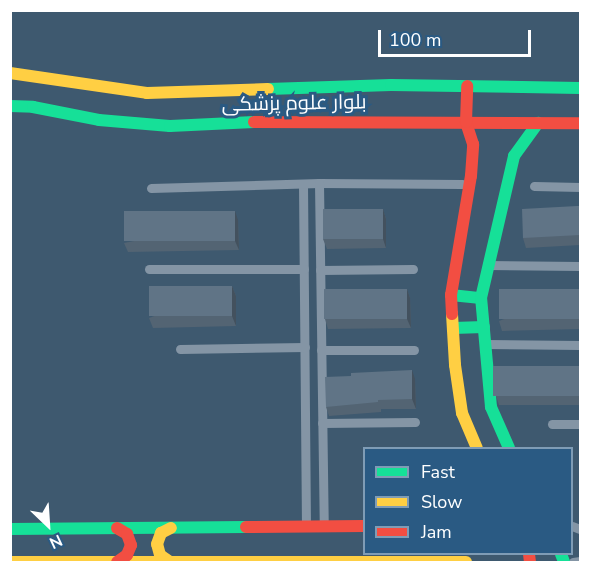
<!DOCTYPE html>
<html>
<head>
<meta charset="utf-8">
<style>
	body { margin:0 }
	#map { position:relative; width:591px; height:573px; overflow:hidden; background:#3e596f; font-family:"Nunito Sans",Cairo,sans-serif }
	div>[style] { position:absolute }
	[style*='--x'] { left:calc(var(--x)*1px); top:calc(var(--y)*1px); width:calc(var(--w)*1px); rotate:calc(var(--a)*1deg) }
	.street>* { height:9px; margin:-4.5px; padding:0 4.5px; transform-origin:4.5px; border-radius:4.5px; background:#8495a5 }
	.fast>* { height:12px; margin:-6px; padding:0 6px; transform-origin:6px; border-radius:6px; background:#16e098 }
	.slow>* { height:12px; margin:-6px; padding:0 6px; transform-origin:6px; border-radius:6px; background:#ffcf43 }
	.jam>* { height:12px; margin:-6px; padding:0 6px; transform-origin:6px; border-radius:6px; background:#f24e42 }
	.wall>* { inset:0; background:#536473 }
	.shaded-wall>* { inset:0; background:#43515e }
	.building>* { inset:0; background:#607486; transform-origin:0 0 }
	span { translate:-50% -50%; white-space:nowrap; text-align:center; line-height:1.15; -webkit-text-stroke:6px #2a5a83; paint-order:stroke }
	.street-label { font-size:20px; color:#fff }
	.frame { position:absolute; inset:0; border:12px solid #fff; pointer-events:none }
	.legend { position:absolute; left:363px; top:447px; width:210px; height:108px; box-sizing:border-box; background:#2a5a83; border:2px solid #7f9cb5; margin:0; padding:8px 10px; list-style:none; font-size:18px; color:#fff }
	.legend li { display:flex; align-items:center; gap:12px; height:30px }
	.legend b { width:30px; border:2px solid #7f9cb5 }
	.north { position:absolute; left:18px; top:495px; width:60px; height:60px; -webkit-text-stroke:4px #2a5a83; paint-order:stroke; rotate:155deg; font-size:16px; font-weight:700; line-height:24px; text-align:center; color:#fff }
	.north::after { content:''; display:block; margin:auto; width:21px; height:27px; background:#fff; clip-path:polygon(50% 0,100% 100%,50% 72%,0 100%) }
	.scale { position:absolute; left:378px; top:30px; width:153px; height:27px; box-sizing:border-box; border:3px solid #fff; border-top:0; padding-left:8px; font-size:18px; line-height:21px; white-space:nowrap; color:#fff; -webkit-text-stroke:4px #2a5a83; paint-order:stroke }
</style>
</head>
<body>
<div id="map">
	<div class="street">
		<div style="--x:319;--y:183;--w:143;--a:0.4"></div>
		<div style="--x:303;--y:184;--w:342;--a:89.5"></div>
		<div style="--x:534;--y:186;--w:46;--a:1.2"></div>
		<div style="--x:151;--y:188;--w:168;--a:-1.7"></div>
		<div style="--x:319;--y:183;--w:343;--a:89.2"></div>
		<div style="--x:487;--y:265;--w:93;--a:0.6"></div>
		<div style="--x:149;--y:269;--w:155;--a:0"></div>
		<div style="--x:320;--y:270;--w:93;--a:-0.6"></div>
		<div style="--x:485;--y:344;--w:95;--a:0.6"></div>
		<div style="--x:180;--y:349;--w:125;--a:-0.9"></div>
		<div style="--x:321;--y:350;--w:93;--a:0"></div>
		<div style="--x:322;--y:423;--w:93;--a:-0.6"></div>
		<div style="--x:552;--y:424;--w:28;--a:0"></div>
		<div style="--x:572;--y:526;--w:9;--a:21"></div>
		<div style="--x:573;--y:562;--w:7;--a:-8"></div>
	</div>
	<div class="fast">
		<div style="--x:268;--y:89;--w:123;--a:-1.9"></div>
		<div style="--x:391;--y:85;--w:189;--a:0.9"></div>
		<div style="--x:10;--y:106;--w:23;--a:2"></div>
		<div style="--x:33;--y:107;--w:67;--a:11.1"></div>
		<div style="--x:99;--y:120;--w:71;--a:4.8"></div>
		<div style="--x:170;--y:126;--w:84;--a:-2.7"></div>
		<div style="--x:451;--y:295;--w:30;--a:6"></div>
		<div style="--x:453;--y:328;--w:31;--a:-2"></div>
		<div style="--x:509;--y:448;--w:45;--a:-113.7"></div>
		<div style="--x:491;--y:407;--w:109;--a:-95.2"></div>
		<div style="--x:481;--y:298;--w:146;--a:-76.9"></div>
		<div style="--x:514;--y:156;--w:41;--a:-54"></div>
		<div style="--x:10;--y:529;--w:236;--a:-0.5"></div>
		<div style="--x:561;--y:554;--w:9;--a:69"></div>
	</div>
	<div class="slow">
		<div style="--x:10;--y:73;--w:138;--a:8.3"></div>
		<div style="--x:147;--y:93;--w:121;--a:-1.9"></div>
		<div style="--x:452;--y:314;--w:51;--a:86.6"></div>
		<div style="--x:455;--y:365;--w:49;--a:81.7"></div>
		<div style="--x:462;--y:413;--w:38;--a:67"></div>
		<div style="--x:10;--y:562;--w:456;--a:0"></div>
		<div style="--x:170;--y:562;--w:12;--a:-145"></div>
		<div style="--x:160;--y:555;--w:11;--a:-105"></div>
		<div style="--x:157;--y:544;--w:12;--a:-70"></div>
		<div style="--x:161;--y:533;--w:11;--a:-27"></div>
	</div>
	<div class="jam">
		<div style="--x:254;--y:122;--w:326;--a:0.2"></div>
		<div style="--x:452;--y:314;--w:19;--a:-93"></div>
		<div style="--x:451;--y:295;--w:121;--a:-80.5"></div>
		<div style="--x:471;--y:176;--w:32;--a:-86"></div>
		<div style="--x:473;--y:144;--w:23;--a:-108"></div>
		<div style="--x:466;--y:122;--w:36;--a:-88"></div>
		<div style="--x:246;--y:527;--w:118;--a:-0.5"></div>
		<div style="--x:117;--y:528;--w:12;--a:31"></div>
		<div style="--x:127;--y:534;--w:12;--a:70"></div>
		<div style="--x:131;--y:545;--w:11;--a:112"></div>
		<div style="--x:127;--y:555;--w:12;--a:145"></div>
		<div style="--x:529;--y:554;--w:8;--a:83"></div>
	</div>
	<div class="wall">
		<div style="clip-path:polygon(580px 206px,580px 245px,526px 248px,523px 238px)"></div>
		<div style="clip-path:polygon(383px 209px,386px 219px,386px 248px,327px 249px,323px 239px)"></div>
		<div style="clip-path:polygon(238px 220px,239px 250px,128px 252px,124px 243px)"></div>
		<div style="clip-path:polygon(232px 286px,236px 296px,236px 326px,153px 328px,149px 318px)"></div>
		<div style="clip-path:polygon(407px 289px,410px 298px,411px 328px,328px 329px,325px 319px)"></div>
		<div style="clip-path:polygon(580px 289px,580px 329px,502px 331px,499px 321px)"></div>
		<div style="clip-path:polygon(580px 366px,580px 405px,499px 405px,496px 396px)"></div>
		<div style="clip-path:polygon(415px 379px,416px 409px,381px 409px,381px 412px,329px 416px,326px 407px)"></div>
	</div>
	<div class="shaded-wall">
		<div style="clip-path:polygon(383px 209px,386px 219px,386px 248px,383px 239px)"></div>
		<div style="clip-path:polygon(235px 211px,238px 220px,239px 250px,235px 241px)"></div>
		<div style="clip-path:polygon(232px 286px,236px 296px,236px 326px,232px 316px)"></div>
		<div style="clip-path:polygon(407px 289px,410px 298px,411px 328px,407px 319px)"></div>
		<div style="clip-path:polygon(412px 370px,415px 379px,416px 409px,412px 399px)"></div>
	</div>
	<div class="building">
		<div style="clip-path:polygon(577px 206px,580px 206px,580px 235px,523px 238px,522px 209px)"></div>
		<div style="left:323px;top:209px;width:60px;height:30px"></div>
		<div style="left:235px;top:211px;width:30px;height:111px;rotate:90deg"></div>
		<div style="left:232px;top:286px;width:30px;height:83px;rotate:90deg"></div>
		<div style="left:407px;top:289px;width:30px;height:83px;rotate:90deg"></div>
		<div style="left:580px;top:289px;width:30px;height:81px;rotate:90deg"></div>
		<div style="left:493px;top:366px;width:87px;height:30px"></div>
		<div style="clip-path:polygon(412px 370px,412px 399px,378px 400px,378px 402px,326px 407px,325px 377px,351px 376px,351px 373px)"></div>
	</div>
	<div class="street-label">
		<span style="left:294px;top:103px;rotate:-1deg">بلوار علوم پزشکی</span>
	</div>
	<div class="frame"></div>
	<ul class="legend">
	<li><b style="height:8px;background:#16e098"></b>Fast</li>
	<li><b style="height:8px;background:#ffcf43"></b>Slow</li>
	<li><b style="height:8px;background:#f24e42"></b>Jam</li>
	</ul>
	<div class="north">N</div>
	<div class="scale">100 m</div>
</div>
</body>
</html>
